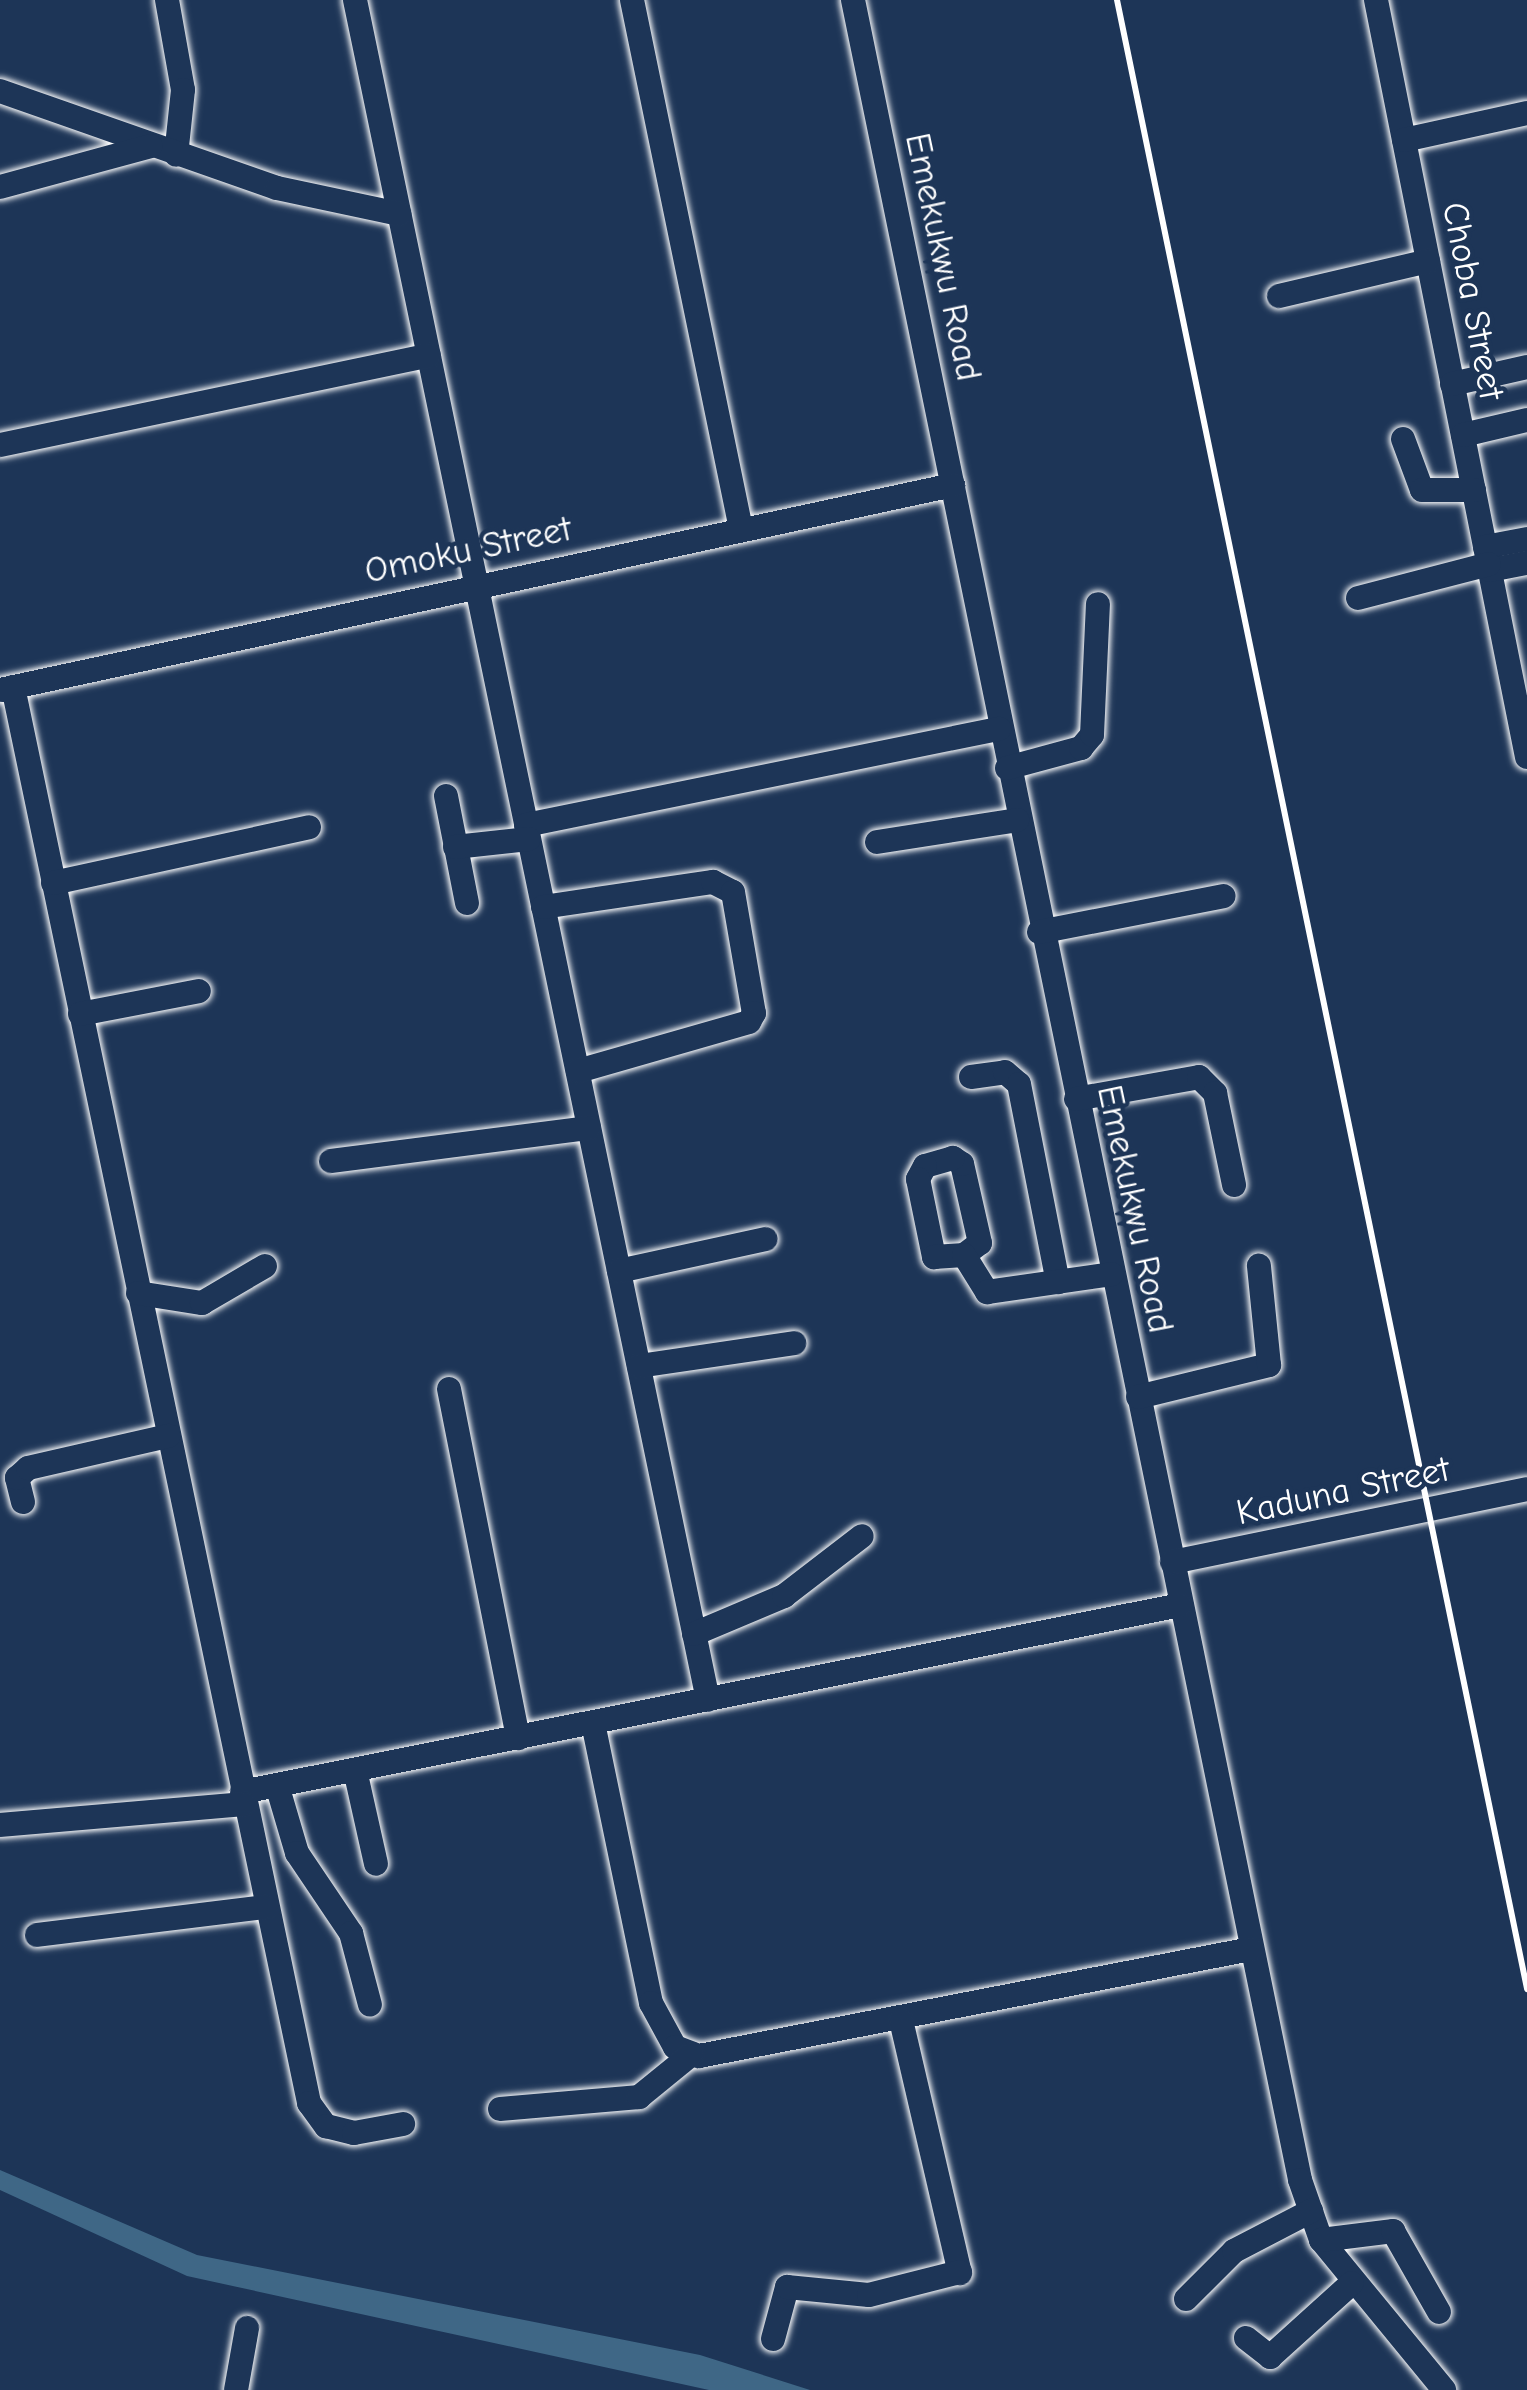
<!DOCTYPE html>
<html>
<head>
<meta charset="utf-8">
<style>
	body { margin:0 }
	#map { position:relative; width:1527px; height:2390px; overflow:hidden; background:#1d3557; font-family:"Comic Neue",sans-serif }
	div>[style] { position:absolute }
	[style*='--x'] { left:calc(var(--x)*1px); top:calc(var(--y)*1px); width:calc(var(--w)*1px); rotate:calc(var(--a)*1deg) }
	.water>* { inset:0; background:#3f6786 }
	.roads { filter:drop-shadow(0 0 3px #fff) drop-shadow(0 0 3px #fff) }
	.minor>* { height:24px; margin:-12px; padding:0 12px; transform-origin:12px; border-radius:12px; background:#1d3557 }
	.rail>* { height:6px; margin:-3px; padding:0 3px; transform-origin:3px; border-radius:3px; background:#fff }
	span { translate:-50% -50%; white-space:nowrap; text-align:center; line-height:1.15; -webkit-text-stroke:9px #1d3557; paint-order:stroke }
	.street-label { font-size:36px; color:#fff }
</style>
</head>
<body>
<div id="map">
	<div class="water">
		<div style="clip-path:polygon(0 2170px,197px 2255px,700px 2355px,810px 2390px,709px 2390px,187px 2276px,0 2190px)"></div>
	</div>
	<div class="roads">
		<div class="minor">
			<div style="--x:167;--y:0;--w:91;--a:79.9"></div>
			<div style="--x:183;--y:90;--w:65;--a:96.1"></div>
			<div style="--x:355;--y:0;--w:1736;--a:78.27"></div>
			<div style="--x:632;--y:0;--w:540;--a:78.36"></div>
			<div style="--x:853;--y:0;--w:2225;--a:78.41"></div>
			<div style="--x:1300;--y:2180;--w:64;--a:70.7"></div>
			<div style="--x:1321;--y:2240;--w:194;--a:50.6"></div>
			<div style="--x:1376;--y:0;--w:772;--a:78.72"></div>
			<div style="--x:0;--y:91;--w:293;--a:19.3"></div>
			<div style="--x:277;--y:188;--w:125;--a:12"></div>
			<div style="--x:1404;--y:140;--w:126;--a:-12.4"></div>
			<div style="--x:0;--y:187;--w:156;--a:-15.2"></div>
			<div style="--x:1279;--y:296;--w:153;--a:-13.2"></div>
			<div style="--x:1452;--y:384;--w:77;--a:-12.8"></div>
			<div style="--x:1463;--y:435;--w:66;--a:-13.2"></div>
			<div style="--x:1403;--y:439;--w:54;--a:69.6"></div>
			<div style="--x:1422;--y:490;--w:52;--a:0"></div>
			<div style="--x:0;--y:445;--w:438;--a:-11.8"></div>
			<div style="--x:1485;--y:547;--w:43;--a:-10.8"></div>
			<div style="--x:1490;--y:570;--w:38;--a:-11"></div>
			<div style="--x:1358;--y:598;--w:135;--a:-14.5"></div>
			<div style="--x:13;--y:687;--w:1447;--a:78.19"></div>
			<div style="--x:309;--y:2103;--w:29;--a:54"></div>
			<div style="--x:326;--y:2126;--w:29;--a:14"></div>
			<div style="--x:354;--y:2133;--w:50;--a:-10.4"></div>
			<div style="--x:0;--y:690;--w:975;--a:-12.14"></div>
			<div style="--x:1007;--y:768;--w:77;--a:-15.1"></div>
			<div style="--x:1081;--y:748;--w:17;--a:-50"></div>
			<div style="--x:1092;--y:735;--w:131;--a:-87.4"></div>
			<div style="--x:446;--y:796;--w:109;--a:78.9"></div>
			<div style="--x:526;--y:825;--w:483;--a:-11.5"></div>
			<div style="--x:877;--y:842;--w:142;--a:-8.9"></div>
			<div style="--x:455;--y:847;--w:74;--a:-6.2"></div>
			<div style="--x:53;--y:883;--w:262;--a:-12.3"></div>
			<div style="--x:543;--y:907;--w:172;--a:-8.4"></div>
			<div style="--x:713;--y:882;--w:22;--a:27"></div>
			<div style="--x:733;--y:892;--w:123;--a:80.2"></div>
			<div style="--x:754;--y:1013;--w:10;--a:119"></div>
			<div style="--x:749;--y:1022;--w:178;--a:164"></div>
			<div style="--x:1039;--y:932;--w:188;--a:-11"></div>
			<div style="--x:80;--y:1014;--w:121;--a:-10.9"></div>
			<div style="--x:971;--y:1077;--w:34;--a:-8"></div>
			<div style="--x:1005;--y:1072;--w:18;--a:41"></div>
			<div style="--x:1019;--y:1084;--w:202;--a:78.9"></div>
			<div style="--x:1076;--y:1099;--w:125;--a:-10.1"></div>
			<div style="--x:1199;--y:1077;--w:23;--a:45"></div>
			<div style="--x:1215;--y:1093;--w:94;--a:78.3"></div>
			<div style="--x:331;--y:1161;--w:260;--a:-7.3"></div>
			<div style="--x:964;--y:1255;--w:20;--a:-37"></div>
			<div style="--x:980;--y:1243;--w:81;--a:-102.8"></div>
			<div style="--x:962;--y:1164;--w:11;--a:-146"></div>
			<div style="--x:953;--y:1158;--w:29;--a:164"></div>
			<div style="--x:925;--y:1166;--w:15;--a:118"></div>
			<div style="--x:918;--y:1179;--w:80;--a:78.4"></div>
			<div style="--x:934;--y:1257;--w:30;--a:-4"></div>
			<div style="--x:964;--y:1255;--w:44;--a:58.1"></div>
			<div style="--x:987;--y:1292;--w:126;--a:-8.2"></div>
			<div style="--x:619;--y:1271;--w:150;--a:-12.3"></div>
			<div style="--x:138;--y:1293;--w:65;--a:8.9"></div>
			<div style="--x:202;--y:1303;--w:73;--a:-30.4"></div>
			<div style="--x:639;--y:1366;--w:157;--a:-8.4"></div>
			<div style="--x:449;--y:1389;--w:356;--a:78.8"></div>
			<div style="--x:1138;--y:1397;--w:135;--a:-13.7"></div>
			<div style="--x:1269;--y:1365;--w:100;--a:-95.8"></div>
			<div style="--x:23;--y:1502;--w:25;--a:-104"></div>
			<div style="--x:17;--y:1478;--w:15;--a:-42"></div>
			<div style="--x:28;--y:1468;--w:144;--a:-12.9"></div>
			<div style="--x:1172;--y:1562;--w:362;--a:-11.6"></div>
			<div style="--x:694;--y:1634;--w:98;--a:-22.9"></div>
			<div style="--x:784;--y:1596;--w:98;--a:-37.6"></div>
			<div style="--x:593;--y:1723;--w:286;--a:78.3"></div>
			<div style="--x:651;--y:2003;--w:50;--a:61.4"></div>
			<div style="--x:675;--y:2047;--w:26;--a:21"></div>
			<div style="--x:699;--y:2056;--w:562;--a:-10.97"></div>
			<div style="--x:355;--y:1770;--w:96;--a:77.4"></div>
			<div style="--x:277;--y:1785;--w:71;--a:73.6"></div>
			<div style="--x:297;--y:1853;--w:97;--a:56"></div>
			<div style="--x:351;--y:1933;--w:74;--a:75.2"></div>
			<div style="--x:242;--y:1792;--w:956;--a:-11.27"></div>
			<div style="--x:0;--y:1825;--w:245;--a:-4.9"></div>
			<div style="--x:37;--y:1935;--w:231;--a:-7"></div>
			<div style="--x:901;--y:2020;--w:260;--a:76.9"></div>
			<div style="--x:500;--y:2109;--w:140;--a:-4.9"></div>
			<div style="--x:639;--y:2097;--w:68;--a:-39.1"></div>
			<div style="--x:1321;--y:2240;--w:73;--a:-7.1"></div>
			<div style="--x:1393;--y:2231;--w:93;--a:60.4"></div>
			<div style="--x:1186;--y:2299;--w:68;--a:-45"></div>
			<div style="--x:1234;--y:2251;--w:87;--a:-27.5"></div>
			<div style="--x:1246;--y:2338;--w:31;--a:38"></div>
			<div style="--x:1270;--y:2357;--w:110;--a:-42.1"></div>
			<div style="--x:773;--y:2339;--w:54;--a:-74.9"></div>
			<div style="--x:787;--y:2287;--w:82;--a:5.6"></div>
			<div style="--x:869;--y:2295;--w:94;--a:-14.2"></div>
			<div style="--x:236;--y:2390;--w:63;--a:-79.9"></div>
		</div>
	</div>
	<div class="rail">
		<div style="--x:1117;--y:0;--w:2031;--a:78.35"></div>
	</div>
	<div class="street-label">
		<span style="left:943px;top:257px;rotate:78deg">Emekukwu Road</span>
		<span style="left:1473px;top:301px;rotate:79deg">Choba Street</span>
		<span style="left:468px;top:550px;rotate:-12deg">Omoku Street</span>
		<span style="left:1135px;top:1209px;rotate:78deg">Emekukwu Road</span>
		<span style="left:1343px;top:1491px;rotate:-12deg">Kaduna Street</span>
	</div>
</div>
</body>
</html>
